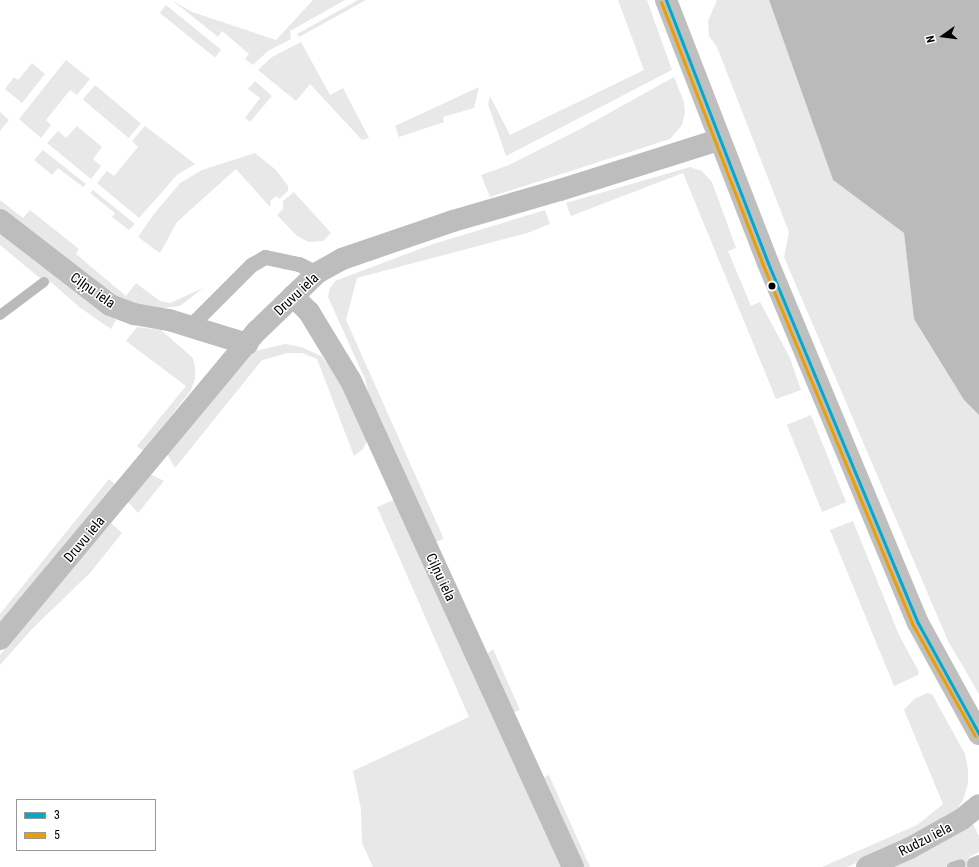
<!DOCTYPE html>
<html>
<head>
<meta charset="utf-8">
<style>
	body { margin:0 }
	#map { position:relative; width:979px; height:867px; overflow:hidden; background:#fff; font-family:"Roboto Condensed",sans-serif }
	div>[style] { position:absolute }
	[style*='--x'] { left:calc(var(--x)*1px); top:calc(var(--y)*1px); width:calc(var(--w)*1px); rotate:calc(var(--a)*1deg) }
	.green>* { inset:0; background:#e8e8e8; transform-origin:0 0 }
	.water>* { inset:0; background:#bababa }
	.stream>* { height:10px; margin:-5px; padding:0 5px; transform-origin:5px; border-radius:5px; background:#bababa }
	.lane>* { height:15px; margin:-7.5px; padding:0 7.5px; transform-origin:7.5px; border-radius:7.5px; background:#bdbdbd }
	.street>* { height:22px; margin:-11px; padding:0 11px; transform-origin:11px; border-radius:11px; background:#bdbdbd }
	.secondary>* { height:22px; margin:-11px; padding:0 11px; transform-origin:11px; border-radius:11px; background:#bfbfbf }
	.bus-1>* { height:3px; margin:-1.5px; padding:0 1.5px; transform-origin:1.5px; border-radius:1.5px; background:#00a9ce }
	.bus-2>* { height:3px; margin:-1.5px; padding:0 1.5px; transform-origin:1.5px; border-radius:1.5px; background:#eb9e00 }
	.dots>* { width:11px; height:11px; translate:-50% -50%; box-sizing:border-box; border:2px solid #fff; border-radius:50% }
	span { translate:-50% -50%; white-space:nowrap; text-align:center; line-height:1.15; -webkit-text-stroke:3px #fff; paint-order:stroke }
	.street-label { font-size:14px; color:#000 }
	.legend { position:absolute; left:16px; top:799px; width:140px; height:52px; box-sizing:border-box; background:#fff; border:1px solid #999; margin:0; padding:5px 7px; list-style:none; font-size:12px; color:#000 }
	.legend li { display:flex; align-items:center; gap:8px; height:20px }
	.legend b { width:20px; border:1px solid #999 }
	.north { position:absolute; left:923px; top:16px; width:40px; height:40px; -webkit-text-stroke:3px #fff; paint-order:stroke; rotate:256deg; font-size:11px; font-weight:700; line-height:16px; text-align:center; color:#000 }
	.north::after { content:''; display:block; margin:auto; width:14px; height:18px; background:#000; clip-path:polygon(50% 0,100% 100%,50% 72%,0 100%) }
</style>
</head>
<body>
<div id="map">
	<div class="green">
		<div style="clip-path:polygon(172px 0,192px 12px,276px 40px,313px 0,345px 0,290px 31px,291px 39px,268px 51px,253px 65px,245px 59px,249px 54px,222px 31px,218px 37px)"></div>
		<div style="clip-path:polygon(358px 0,366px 0,299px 37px,297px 34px)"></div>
		<div style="clip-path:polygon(618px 0,647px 0,672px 70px,506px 156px,488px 104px,490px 96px,510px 135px,644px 70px)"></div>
		<div style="clip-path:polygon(717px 0,769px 0,833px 180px,904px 233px,914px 319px,964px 400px,979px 415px,979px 694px,948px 641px,784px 257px,789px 232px,717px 47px,709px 36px,708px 21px)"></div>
		<div style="left:166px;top:5px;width:71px;height:10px;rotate:39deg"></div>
		<div style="clip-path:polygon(301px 42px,330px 95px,343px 88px,369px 138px,362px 140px,310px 84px,296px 101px,258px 70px,272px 57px)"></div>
		<div style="clip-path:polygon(66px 60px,90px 79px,77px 95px,70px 90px,46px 120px,51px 125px,41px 138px,19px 119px)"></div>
		<div style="clip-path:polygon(32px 63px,45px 74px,22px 103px,5px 89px,14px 77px,18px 80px)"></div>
		<div style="clip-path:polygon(674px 77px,684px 102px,685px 113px,682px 125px,670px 139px,490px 197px,481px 175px,509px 165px,584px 127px)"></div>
		<div style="clip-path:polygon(255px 81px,272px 96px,250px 122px,245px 118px,260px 98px,248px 89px)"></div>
		<div style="left:95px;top:85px;width:60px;height:19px;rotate:40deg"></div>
		<div style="clip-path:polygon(479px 87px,474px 108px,443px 117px,444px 122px,399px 137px,395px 126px)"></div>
		<div style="clip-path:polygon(0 112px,9px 120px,0 131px)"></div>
		<div style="clip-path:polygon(77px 126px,102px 147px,93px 159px,101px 166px,91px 179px,47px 143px,58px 131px,66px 138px)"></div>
		<div style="clip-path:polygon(145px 126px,195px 164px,177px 175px,139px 218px,97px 183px,107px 171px,114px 176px,138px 147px,132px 141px)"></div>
		<div style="clip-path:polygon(43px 150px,86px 184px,83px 187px,58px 168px,52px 175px,34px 160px)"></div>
		<div style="clip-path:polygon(255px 153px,276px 170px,288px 186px,288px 191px,279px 199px,277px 196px,271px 200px,270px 207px,236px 169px,177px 222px,160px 253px,138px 237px,154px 214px,180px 183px,202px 170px)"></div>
		<div style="clip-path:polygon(690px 167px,702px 171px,712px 182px,736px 248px,728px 251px,751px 306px,760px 302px,790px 358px,801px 390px,776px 399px,683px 173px,571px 216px,566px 203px)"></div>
		<div style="clip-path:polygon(93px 190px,135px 224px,129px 230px,112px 217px,115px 213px,90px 193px)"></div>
		<div style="clip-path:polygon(294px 192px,331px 233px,323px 241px,309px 242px,297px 236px,277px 215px,283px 209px,283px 201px)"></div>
		<div style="clip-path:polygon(0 200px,23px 218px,30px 210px,79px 249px,76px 254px,126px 296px,136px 283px,160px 301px,170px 303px,203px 288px,180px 306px,165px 308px,148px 309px,114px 299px,0 209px)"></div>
		<div style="clip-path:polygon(545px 210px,550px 224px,527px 233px,357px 278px,346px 320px,443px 537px,443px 539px,433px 543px,370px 401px,365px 379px,328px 297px,330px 288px,335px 281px,433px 244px)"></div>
		<div style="clip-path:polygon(0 231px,116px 320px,111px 329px,79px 307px,51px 282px,47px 284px,0 245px)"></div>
		<div style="clip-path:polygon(137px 327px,161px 330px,193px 358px,195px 367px,195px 379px,191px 390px,144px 451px,137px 446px,186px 386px,126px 341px)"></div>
		<div style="clip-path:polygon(285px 344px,301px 347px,321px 356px,346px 388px,368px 439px,363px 449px,354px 456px,317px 359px,302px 353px,288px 353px,262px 360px,175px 468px,167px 454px,255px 351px)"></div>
		<div style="left:811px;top:415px;width:94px;height:26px;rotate:68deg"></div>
		<div style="clip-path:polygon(150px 474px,164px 481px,138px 513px,128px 502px)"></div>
		<div style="clip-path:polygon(109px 479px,116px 485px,0 623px,0 614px)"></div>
		<div style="clip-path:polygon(396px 499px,563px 867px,373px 867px,362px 843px,361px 809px,353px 771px,469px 717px,377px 507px)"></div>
		<div style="clip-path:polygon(853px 521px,899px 635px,919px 672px,918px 675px,894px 686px,830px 530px)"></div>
		<div style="clip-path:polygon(111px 523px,122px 533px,90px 573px,33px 628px,0 665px,0 655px)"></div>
		<div style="clip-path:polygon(493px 649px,520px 710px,515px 712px,509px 709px,486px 655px)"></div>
		<div style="clip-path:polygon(927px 693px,932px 694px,965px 754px,968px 769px,968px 784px,963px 800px,956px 811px,905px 841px,847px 867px,822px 867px,917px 825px,943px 804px,904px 710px,914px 699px)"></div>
		<div style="clip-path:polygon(549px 775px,565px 811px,590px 867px,582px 867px,544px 777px)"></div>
		<div style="clip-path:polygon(973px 824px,979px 836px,979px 852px,969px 857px,975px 867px,886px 867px)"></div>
	</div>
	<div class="water">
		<div style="clip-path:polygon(769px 0,979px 0,979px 415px,964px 400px,914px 319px,904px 233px,833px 180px)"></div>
	</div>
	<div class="stream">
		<div style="--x:0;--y:315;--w:55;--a:-36.9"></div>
		<div style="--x:952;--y:867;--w:9;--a:-18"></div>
	</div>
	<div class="lane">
		<div style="--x:189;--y:327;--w:88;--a:-45"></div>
		<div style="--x:251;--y:265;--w:16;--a:-30"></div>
		<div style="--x:265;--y:257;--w:35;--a:12"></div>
		<div style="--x:299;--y:264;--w:20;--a:27"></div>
		<div style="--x:974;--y:864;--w:5;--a:-22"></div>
	</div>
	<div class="street">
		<div style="--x:0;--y:220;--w:139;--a:37.7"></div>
		<div style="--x:110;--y:305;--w:26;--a:21"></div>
		<div style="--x:134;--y:314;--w:36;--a:10"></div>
		<div style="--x:169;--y:320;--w:82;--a:17.1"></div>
		<div style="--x:293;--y:296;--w:23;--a:45"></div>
		<div style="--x:309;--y:312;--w:81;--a:58.7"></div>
		<div style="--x:351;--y:381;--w:534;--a:65.45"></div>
		<div style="--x:0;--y:639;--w:401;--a:-50.2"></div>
		<div style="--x:257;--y:331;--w:83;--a:-44"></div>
		<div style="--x:317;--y:273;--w:29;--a:-29"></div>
		<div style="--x:342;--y:259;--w:117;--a:-18.9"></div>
		<div style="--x:453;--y:221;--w:111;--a:-16.2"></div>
		<div style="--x:560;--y:190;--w:167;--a:-17.5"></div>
		<div style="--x:867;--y:867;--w:47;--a:-23.8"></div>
		<div style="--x:910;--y:848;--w:60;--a:-29.1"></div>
		<div style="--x:962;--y:819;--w:22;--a:-39"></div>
	</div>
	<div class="secondary">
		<div style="--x:666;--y:0;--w:282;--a:68.8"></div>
		<div style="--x:768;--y:263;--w:390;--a:67.4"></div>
		<div style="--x:918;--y:623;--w:127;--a:61.2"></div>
	</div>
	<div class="bus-1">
		<div style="--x:666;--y:0;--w:282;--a:68.8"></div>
		<div style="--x:768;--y:263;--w:390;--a:67.4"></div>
		<div style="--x:918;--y:623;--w:127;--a:61.2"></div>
	</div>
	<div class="bus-2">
		<div style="--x:661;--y:2;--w:282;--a:68.8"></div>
		<div style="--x:763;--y:265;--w:390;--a:67.4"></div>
		<div style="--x:913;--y:625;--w:127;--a:60.8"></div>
	</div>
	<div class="dots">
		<div style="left:772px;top:286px;background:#000"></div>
	</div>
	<div class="street-label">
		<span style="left:93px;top:290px;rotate:35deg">Ciļņu iela</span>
		<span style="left:296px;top:294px;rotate:-43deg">Druvu iela</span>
		<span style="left:84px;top:539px;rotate:-50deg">Druvu iela</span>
		<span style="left:441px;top:577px;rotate:65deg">Ciļņu iela</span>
		<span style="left:925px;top:839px;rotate:-27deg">Rudzu iela</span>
	</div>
	<ul class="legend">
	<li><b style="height:5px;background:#00a9ce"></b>3</li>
	<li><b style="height:5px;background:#eb9e00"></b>5</li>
	</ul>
	<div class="north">N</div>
</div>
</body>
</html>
